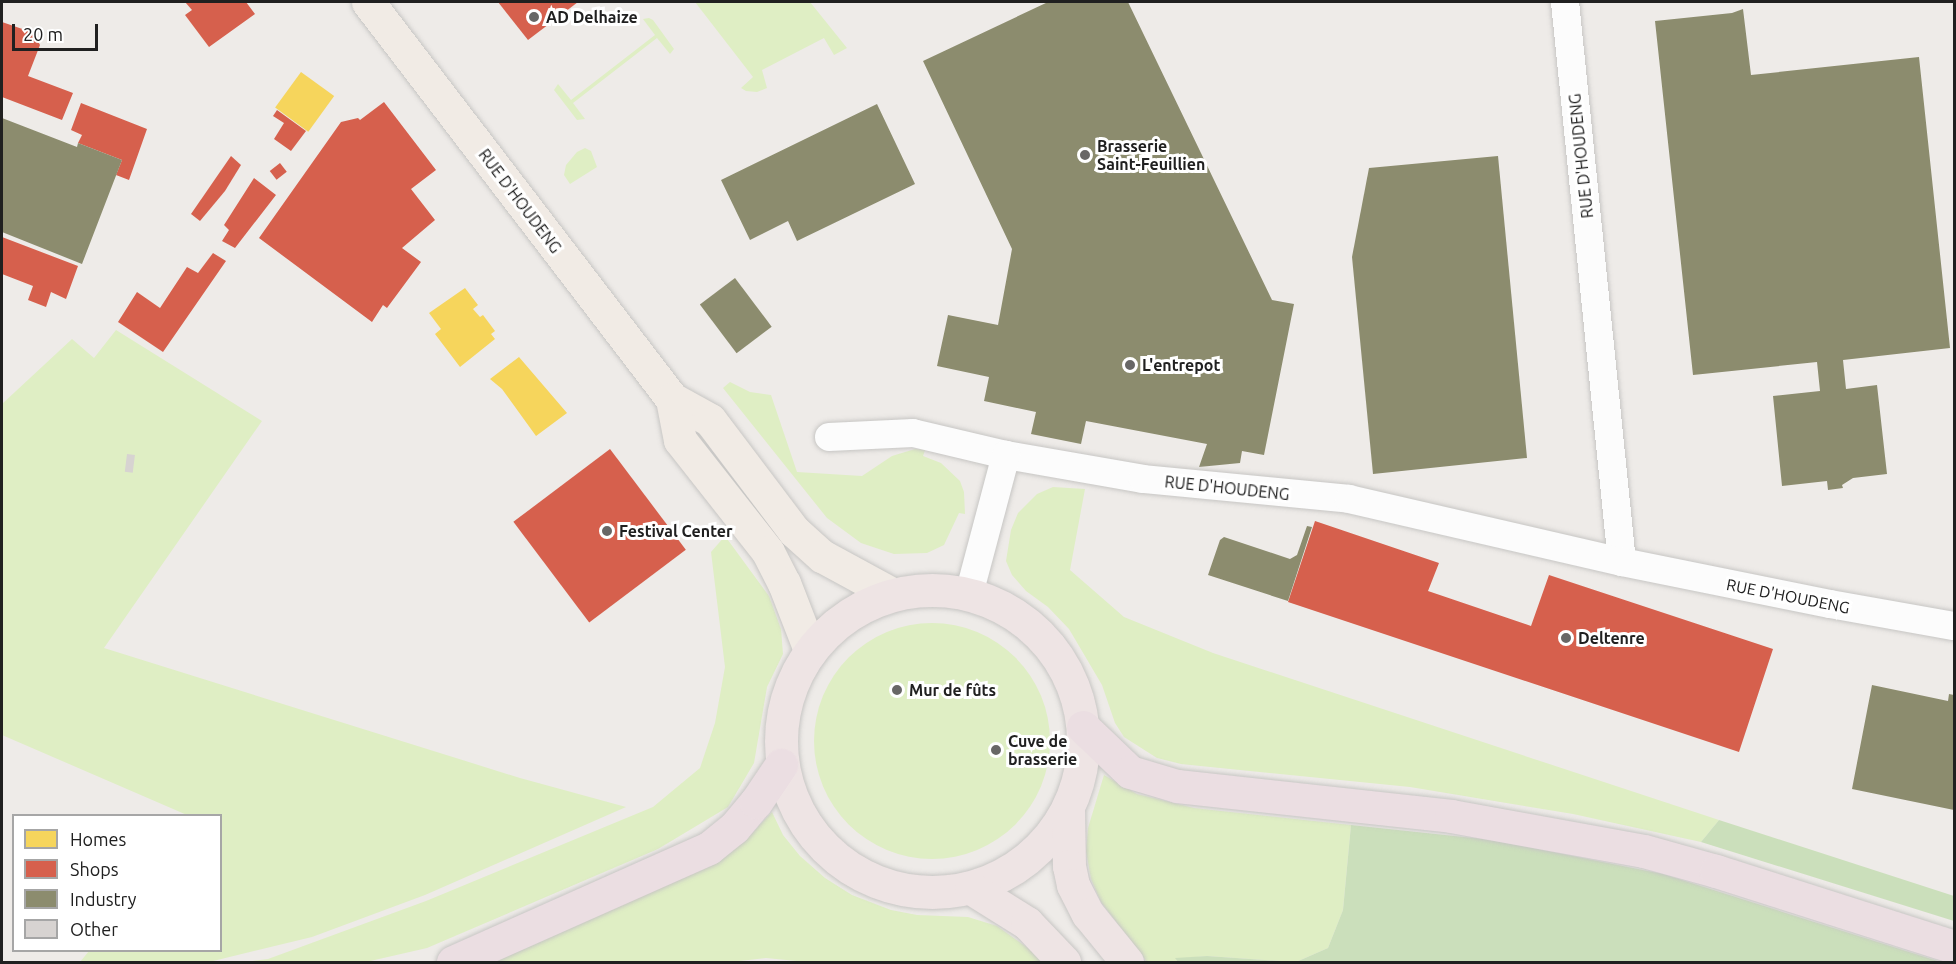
<!DOCTYPE html>
<html>
<head>
<meta charset="utf-8">
<style>
	body { margin:0 }
	#map { position:relative; width:1956px; height:964px; overflow:hidden; background:#eeebe8; font-family:Ubuntu,sans-serif }
	div>[style] { position:absolute }
	[style*='--x'] { left:calc(var(--x)*1px); top:calc(var(--y)*1px); width:calc(var(--w)*1px); rotate:calc(var(--a)*1deg) }
	.grass>* { inset:0; background:#dfeec4 }
	.round { border-radius:50% }
	.forest>* { inset:0; background:#cbdfbb }
	.homes>* { inset:0; background:#f6d55c; transform-origin:0 0 }
	.shops>* { inset:0; background:#d6604d; transform-origin:0 0 }
	.industry>* { inset:0; background:#8c8c6e; transform-origin:0 0 }
	.building>* { inset:0; background:#d7d3d1; transform-origin:0 0 }
	.roads { filter:drop-shadow(0 0 2px #c7c6c4) drop-shadow(0 0 2px #c7c6c4) }
	.minor>* { height:28px; margin:-14px; padding:0 14px; transform-origin:14px; border-radius:14px; background:#fcfcfc }
	.primary>* { height:33px; margin:-16.5px; padding:0 16.5px; transform-origin:16.5px; border-radius:16.5px; background:#f1ebe5 }
	.trunk>* { height:33px; margin:-16.5px; padding:0 16.5px; transform-origin:16.5px; border-radius:16.5px; background:#eee4e4 }
	.trunk>.ring { margin:-16.5px; padding:0; box-sizing:content-box; background:none; border:33px solid #eee4e4; border-radius:50% }
	.motorway>* { height:33px; margin:-16.5px; padding:0 16.5px; transform-origin:16.5px; border-radius:16.5px; background:#ebdee2 }
	.dots>* { width:16px; height:16px; translate:-50% -50%; box-sizing:border-box; border:3px solid #fff; border-radius:50% }
	span { translate:-50% -50%; white-space:nowrap; text-align:center; line-height:1.15; -webkit-text-stroke:6px #fff; paint-order:stroke }
	.poi-label { font-size:16px; color:#202020; font-weight:700 }
	.left { translate:0 -50%; text-align:left }
	.street-label { font-size:16px; color:#202020 }
	.frame { position:absolute; inset:0; border:3px solid #202020; pointer-events:none }
	.legend { position:absolute; left:12px; top:814px; width:210px; height:138px; box-sizing:border-box; background:#fff; border:2px solid #a6a6a6; margin:0; padding:8px 10px; list-style:none; font-size:18px; color:#202020 }
	.legend li { display:flex; align-items:center; gap:12px; height:30px }
	.legend b { width:30px; border:2px solid #a6a6a6 }
	.scale { position:absolute; left:12px; top:24px; width:86px; height:27px; box-sizing:border-box; border:3px solid #202020; border-top:0; padding-left:8px; font-size:18px; line-height:21px; white-space:nowrap; color:#202020; -webkit-text-stroke:4px #fff; paint-order:stroke }
</style>
</head>
<body>
<div id="map">
	<div class="grass">
		<div style="clip-path:polygon(695px 2px,810px 2px,847px 48px,834px 55px,824px 38px,762px 70px,767px 88px,757px 92px,746px 91px,741px 88px,753px 77px)"></div>
		<div style="clip-path:polygon(649px 18px,653px 20px,674px 49px,670px 54px,657px 38px,573px 103px,585px 119px,577px 120px,554px 90px,558px 84px,571px 100px,655px 35px,643px 19px)"></div>
		<div style="clip-path:polygon(585px 148px,591px 151px,597px 167px,570px 184px,564px 175px,566px 165px,577px 152px)"></div>
		<div style="clip-path:polygon(116px 330px,262px 421px,104px 648px,520px 778px,626px 807px,425px 895px,312px 937px,209px 962px,80px 962px,89px 951px,220px 950px,220px 816px,187px 815px,2px 735px,2px 404px,72px 339px,94px 358px)"></div>
		<div style="clip-path:polygon(730px 382px,750px 392px,771px 395px,797px 472px,862px 476px,892px 456px,915px 449px,925px 450px,923px 456px,941px 463px,960px 481px,964px 492px,965px 514px,959px 513px,944px 545px,927px 553px,894px 554px,861px 543px,827px 518px,723px 388px)"></div>
		<div style="clip-path:polygon(1053px 487px,1085px 489px,1070px 570px,1124px 617px,1213px 653px,1719px 820px,1701px 842px,1573px 814px,1410px 787px,1181px 764px,1157px 758px,1124px 737px,1115px 723px,1102px 685px,1069px 629px,1048px 607px,1026px 591px,1012px 575px,1006px 561px,1011px 530px,1018px 513px,1037px 494px)"></div>
		<div style="clip-path:polygon(725px 536px,769px 596px,781px 629px,783px 654px,767px 687px,754px 763px,728px 807px,658px 849px,427px 948px,366px 962px,245px 962px,268px 959px,426px 901px,653px 807px,700px 768px,715px 723px,725px 667px,711px 552px)"></div>
		<div class="round" style="left:814px;top:623px;width:236px;height:236px"></div>
		<div style="clip-path:polygon(1104px 775px,1137px 794px,1194px 808px,1351px 825px,1343px 910px,1328px 948px,1296px 962px,1207px 956px,1176px 959px,1178px 962px,1147px 962px,1101px 902px,1091px 879px,1086px 851px,1088px 828px)"></div>
		<div style="clip-path:polygon(772px 812px,783px 835px,800px 856px,825px 878px,852px 895px,891px 910px,917px 915px,968px 917px,997px 926px,1032px 951px,1042px 962px,807px 962px,766px 958px,731px 962px,486px 962px,694px 873px,745px 841px)"></div>
	</div>
	<div class="forest">
		<div style="clip-path:polygon(1719px 820px,1954px 896px,1954px 921px,1701px 842px)"></div>
		<div style="clip-path:polygon(1351px 825px,1492px 840px,1663px 874px,1941px 962px,1178px 962px,1175px 958px,1207px 956px,1296px 962px,1328px 948px,1343px 910px)"></div>
	</div>
	<div class="homes">
		<div style="left:301px;top:72px;width:41px;height:44px;rotate:36deg"></div>
		<div style="clip-path:polygon(465px 288px,478px 305px,473px 309px,480px 317px,483px 315px,495px 331px,491px 334px,495px 339px,460px 367px,435px 334px,441px 329px,429px 313px)"></div>
		<div style="clip-path:polygon(519px 357px,567px 413px,536px 436px,502px 389px,490px 379px)"></div>
	</div>
	<div class="shops">
		<div style="clip-path:polygon(185px 2px,246px 2px,255px 14px,209px 47px,185px 15px,192px 10px)"></div>
		<div style="clip-path:polygon(498px 2px,578px 2px,528px 40px)"></div>
		<div style="clip-path:polygon(2px 22px,34px 33px,40px 45px,28px 76px,73px 93px,62px 120px,2px 97px)"></div>
		<div style="clip-path:polygon(384px 102px,436px 170px,411px 189px,435px 220px,402px 248px,421px 262px,387px 308px,383px 305px,372px 322px,259px 238px,341px 122px,358px 118px,360px 120px)"></div>
		<div style="clip-path:polygon(81px 103px,147px 129px,129px 180px,116px 175px,122px 160px,78px 143px,82px 135px,71px 130px)"></div>
		<div style="clip-path:polygon(277px 110px,306px 131px,291px 151px,274px 139px,284px 123px,273px 116px)"></div>
		<div style="clip-path:polygon(231px 156px,241px 165px,225px 191px,200px 221px,191px 214px)"></div>
		<div style="left:280px;top:163px;width:11px;height:13px;rotate:52deg"></div>
		<div style="clip-path:polygon(254px 178px,276px 195px,235px 248px,222px 241px,229px 230px,224px 225px)"></div>
		<div style="clip-path:polygon(2px 237px,78px 266px,66px 299px,51px 292px,46px 307px,28px 300px,33px 286px,2px 274px)"></div>
		<div style="clip-path:polygon(213px 253px,226px 261px,163px 352px,118px 322px,137px 292px,160px 308px,187px 267px,198px 273px)"></div>
		<div style="left:610px;top:449px;width:126px;height:121px;rotate:53deg"></div>
		<div style="clip-path:polygon(1315px 521px,1439px 563px,1428px 591px,1531px 626px,1549px 575px,1773px 649px,1739px 752px,1288px 602px)"></div>
	</div>
	<div class="industry">
		<div style="clip-path:polygon(1048px 2px,1128px 2px,1272px 300px,1294px 304px,1264px 455px,1242px 451px,1240px 463px,1199px 467px,1207px 444px,1086px 421px,1081px 444px,1031px 434px,1036px 412px,984px 401px,989px 377px,937px 366px,948px 315px,998px 325px,1012px 249px,923px 61px)"></div>
		<div style="clip-path:polygon(1743px 9px,1751px 75px,1919px 57px,1950px 348px,1843px 360px,1846px 389px,1877px 385px,1887px 474px,1853px 478px,1842px 485px,1843px 488px,1828px 490px,1827px 481px,1782px 486px,1773px 396px,1820px 391px,1817px 362px,1693px 375px,1655px 21px,1732px 13px)"></div>
		<div style="clip-path:polygon(877px 104px,915px 184px,797px 241px,788px 221px,750px 240px,721px 180px)"></div>
		<div style="clip-path:polygon(2px 118px,77px 147px,78px 143px,122px 160px,82px 264px,2px 232px)"></div>
		<div style="clip-path:polygon(1498px 156px,1527px 458px,1373px 474px,1352px 257px,1369px 168px)"></div>
		<div style="left:735px;top:278px;width:61px;height:44px;rotate:53deg"></div>
		<div style="clip-path:polygon(1307px 526px,1312px 527px,1288px 601px,1208px 575px,1220px 540px,1224px 537px,1290px 559px,1297px 555px)"></div>
		<div style="clip-path:polygon(1872px 685px,1948px 701px,1949px 694px,1954px 695px,1954px 810px,1852px 789px)"></div>
	</div>
	<div class="building">
		<div style="left:127px;top:454px;width:8px;height:18px;rotate:7deg"></div>
	</div>
	<div class="roads">
		<div class="minor">
			<div style="--x:1565;--y:2;--w:563;--a:84.19"></div>
			<div style="--x:829;--y:437;--w:84;--a:-2.7"></div>
			<div style="--x:913;--y:433;--w:96;--a:13.3"></div>
			<div style="--x:1006;--y:455;--w:139;--a:9.9"></div>
			<div style="--x:1143;--y:479;--w:207;--a:5.5"></div>
			<div style="--x:1349;--y:499;--w:280;--a:13"></div>
			<div style="--x:1622;--y:562;--w:212;--a:11.4"></div>
			<div style="--x:1830;--y:604;--w:126;--a:10.1"></div>
			<div style="--x:969;--y:594;--w:144;--a:-75.1"></div>
		</div>
		<div class="primary">
			<div style="--x:368;--y:2;--w:500;--a:52.56"></div>
			<div style="--x:672;--y:399;--w:43;--a:28.9"></div>
			<div style="--x:710;--y:420;--w:139;--a:52.9"></div>
			<div style="--x:794;--y:531;--w:38;--a:42"></div>
			<div style="--x:822;--y:556;--w:80;--a:28.5"></div>
			<div style="--x:672;--y:399;--w:42;--a:79"></div>
			<div style="--x:680;--y:440;--w:142;--a:51.8"></div>
			<div style="--x:768;--y:552;--w:35;--a:63"></div>
			<div style="--x:784;--y:583;--w:72;--a:68.8"></div>
		</div>
		<div class="trunk">
			<div class="ring" style="left:781px;top:590px;width:269px;height:269px"></div>
			<div style="--x:1068;--y:810;--w:56;--a:89"></div>
			<div style="--x:1069;--y:866;--w:19;--a:78"></div>
			<div style="--x:1073;--y:885;--w:33;--a:63"></div>
			<div style="--x:1088;--y:914;--w:62;--a:50.9"></div>
			<div style="--x:971;--y:888;--w:66;--a:32"></div>
			<div style="--x:1027;--y:923;--w:54;--a:46.5"></div>
		</div>
		<div class="motorway">
			<div style="--x:1083;--y:727;--w:65;--a:43.8"></div>
			<div style="--x:1130;--y:772;--w:49;--a:16.6"></div>
			<div style="--x:1177;--y:786;--w:276;--a:6.2"></div>
			<div style="--x:1451;--y:816;--w:196;--a:10.3"></div>
			<div style="--x:1644;--y:851;--w:75;--a:15.5"></div>
			<div style="--x:1716;--y:871;--w:250;--a:17.7"></div>
			<div style="--x:453;--y:962;--w:280;--a:-24"></div>
			<div style="--x:709;--y:848;--w:32;--a:-39"></div>
			<div style="--x:734;--y:828;--w:34;--a:-50"></div>
			<div style="--x:756;--y:802;--w:45;--a:-56"></div>
		</div>
	</div>
	<div class="dots">
		<div style="left:534px;top:17px;background:#686766"></div>
		<div style="left:1085px;top:155px;background:#686766"></div>
		<div style="left:1130px;top:365px;background:#686766"></div>
		<div style="left:607px;top:531px;background:#686766"></div>
		<div style="left:1566px;top:638px;background:#686766"></div>
		<div style="left:897px;top:690px;background:#686766"></div>
		<div style="left:996px;top:750px;background:#686766"></div>
	</div>
	<div class="poi-label">
		<span class="left" style="left:546px;top:17px">AD Delhaize</span>
		<span class="left" style="left:1097px;top:155px">Brasserie<br>Saint-Feuillien</span>
		<span class="left" style="left:1142px;top:365px">L'entrepot</span>
		<span class="left" style="left:619px;top:531px">Festival Center</span>
		<span class="left" style="left:1578px;top:638px">Deltenre</span>
		<span class="left" style="left:909px;top:690px">Mur de fûts</span>
		<span class="left" style="left:1008px;top:750px">Cuve de<br>brasserie</span>
	</div>
	<div class="street-label">
		<span style="left:1581px;top:156px;rotate:-96deg">RUE D'HOUDENG</span>
		<span style="left:520px;top:201px;rotate:53deg">RUE D'HOUDENG</span>
		<span style="left:1227px;top:488px;rotate:6deg">RUE D'HOUDENG</span>
		<span style="left:1788px;top:596px;rotate:11deg">RUE D'HOUDENG</span>
	</div>
	<div class="frame"></div>
	<ul class="legend">
	<li><b style="height:16px;background:#f6d55c"></b>Homes</li>
	<li><b style="height:16px;background:#d6604d"></b>Shops</li>
	<li><b style="height:16px;background:#8c8c6e"></b>Industry</li>
	<li><b style="height:16px;background:#d7d3d1"></b>Other</li>
	</ul>
	<div class="scale">20 m</div>
</div>
</body>
</html>
